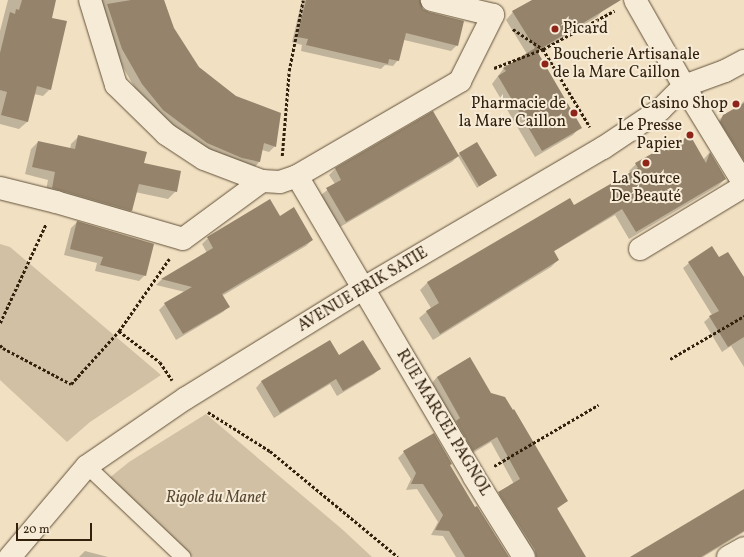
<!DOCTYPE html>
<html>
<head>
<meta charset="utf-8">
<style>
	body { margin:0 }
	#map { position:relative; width:744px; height:557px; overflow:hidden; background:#f1e0c2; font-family:Vollkorn,serif }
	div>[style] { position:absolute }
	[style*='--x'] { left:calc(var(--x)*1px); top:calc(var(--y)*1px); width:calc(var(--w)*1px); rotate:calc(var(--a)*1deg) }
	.green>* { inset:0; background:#d1c0a3 }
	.shadow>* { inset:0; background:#0003 }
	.building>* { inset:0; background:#95846b; transform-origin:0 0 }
	.path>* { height:2.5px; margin-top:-1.25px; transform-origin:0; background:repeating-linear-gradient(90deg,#32210d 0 3px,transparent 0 5px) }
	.roads { filter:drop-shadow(0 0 1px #62513a) drop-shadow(0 0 1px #62513a) }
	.lane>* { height:15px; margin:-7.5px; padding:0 7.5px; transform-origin:7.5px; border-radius:7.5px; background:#f6ebd7 }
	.street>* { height:22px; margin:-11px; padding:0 11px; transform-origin:11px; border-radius:11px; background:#f6ebd7 }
	.secondary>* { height:22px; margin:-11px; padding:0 11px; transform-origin:11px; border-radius:11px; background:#f6ebd7 }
	.dots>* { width:11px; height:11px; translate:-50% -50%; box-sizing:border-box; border:2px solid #f6ebd7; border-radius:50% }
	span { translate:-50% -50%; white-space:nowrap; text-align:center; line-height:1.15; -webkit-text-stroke:4px #f6ebd7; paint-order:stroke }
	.poi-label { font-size:16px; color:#32210d }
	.left { translate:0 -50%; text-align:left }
	.right { translate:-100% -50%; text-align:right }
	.street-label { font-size:16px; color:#32210d }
	.park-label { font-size:16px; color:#5a4932; font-style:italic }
	.scale { position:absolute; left:16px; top:523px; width:76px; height:18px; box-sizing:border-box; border:2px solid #32210d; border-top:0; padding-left:5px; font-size:12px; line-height:14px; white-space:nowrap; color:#32210d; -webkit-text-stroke:3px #f6ebd7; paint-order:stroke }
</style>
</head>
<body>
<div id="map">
	<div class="green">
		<div style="clip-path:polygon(0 244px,10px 247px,161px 375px,90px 422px,67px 442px,0 380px)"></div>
		<div style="clip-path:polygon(206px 414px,343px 530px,372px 557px,193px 557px,108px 479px,129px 462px)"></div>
	</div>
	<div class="shadow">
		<div style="clip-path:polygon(8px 0,55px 0,51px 18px,50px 89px,43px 96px,34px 94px,27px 122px,19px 129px,0 124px,0 31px)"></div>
		<div style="clip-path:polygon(101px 0,164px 0,173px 28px,198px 68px,275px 146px,269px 152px,262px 150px,259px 162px,254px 168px,201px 149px,158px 116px,136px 90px,116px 55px)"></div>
		<div style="clip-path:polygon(302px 0,419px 0,423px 10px,457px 45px,451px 51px,404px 40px,398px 60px,393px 66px,385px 65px,381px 69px,301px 51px,302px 45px,292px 42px)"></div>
		<div style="clip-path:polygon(533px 0,598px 0,604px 9px,597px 17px,537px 53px,580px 127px,573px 135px,535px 157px,492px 84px,504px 68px,527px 54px,506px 20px,513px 12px)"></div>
		<div style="clip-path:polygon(744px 101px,744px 173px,710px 129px,723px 116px,737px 108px)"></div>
		<div style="clip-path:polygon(433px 113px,458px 155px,460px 153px,496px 175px,477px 188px,458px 156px,452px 162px,340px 227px,321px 195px,335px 184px,329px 175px,335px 169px)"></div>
		<div style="clip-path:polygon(79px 136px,143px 164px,176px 191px,168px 199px,135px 192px,131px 211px,123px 218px,45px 195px,48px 180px,25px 174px,31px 149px,38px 142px,70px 149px,71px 144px)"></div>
		<div style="clip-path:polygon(664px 152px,703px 160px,709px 153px,725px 179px,718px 186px,629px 239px,615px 215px,553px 252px,558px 260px,551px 267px,433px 340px,419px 318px,431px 308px,420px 290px,427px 283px,570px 199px,574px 207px,630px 173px,629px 171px,636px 164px)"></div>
		<div style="clip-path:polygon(280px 217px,312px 240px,306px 246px,222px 296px,228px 307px,223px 312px,176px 340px,159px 310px,165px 304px,185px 292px,156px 285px,161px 280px,207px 253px,202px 244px,208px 238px)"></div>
		<div style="clip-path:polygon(77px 222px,145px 275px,139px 281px,95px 271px,97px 263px,64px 255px,71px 228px)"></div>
		<div style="clip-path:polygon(719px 259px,744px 280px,744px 367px,731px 346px,722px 352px,704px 322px,712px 315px,683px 268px,689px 263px)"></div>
		<div style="clip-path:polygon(330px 341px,339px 357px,379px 369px,374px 374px,337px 396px,330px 384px,274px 418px,256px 388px,261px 382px)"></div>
		<div style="clip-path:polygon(469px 358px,490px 393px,567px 501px,557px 509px,541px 557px,529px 557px,493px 499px,514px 484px,491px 442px,468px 456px,455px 423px,432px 383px,437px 377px)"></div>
		<div style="clip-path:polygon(404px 452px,449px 466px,474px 508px,508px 557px,456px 557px,443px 536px,431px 535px,438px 522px,417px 489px,406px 490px,411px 479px,398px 458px)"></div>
		<div style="clip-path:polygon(744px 490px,744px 532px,703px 557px,632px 557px)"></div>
		<div style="clip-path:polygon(85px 551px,108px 557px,79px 557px)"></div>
	</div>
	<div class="building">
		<div style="clip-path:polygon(22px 0,56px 0,52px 18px,67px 21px,51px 90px,37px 86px,28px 122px,1px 115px,7px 92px,0 90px,0 53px,10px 12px,15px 14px,16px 9px,19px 10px)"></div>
		<div style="clip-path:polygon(131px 0,164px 0,174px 28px,199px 67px,236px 96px,281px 113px,276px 147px,264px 143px,260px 162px,242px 158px,207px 143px,163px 110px,142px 84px,122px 49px,107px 4px)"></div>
		<div style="clip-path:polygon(306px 0,420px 0,423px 9px,429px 12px,464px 21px,458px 46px,406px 33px,399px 61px,389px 59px,388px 64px,306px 45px,308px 39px,297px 37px)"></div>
		<div style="clip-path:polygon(532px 0,621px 0,537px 51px,582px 128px,542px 151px,498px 76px,506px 71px,503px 68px,535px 48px,512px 11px)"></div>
		<div style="clip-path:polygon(744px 103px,744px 160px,720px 122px,723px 115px)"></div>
		<div style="clip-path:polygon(433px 111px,459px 156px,346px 222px,326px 188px,341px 180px,335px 168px)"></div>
		<div style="clip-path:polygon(78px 135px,147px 152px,144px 163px,181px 171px,177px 192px,139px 184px,132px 211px,52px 188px,55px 172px,32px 167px,38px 141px,75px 149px)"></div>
		<div style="clip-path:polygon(690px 135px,706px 163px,710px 152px,726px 179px,636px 232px,622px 209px,554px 251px,559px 260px,440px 334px,426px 311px,439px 303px,427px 282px,570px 198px,574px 205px,638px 168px,635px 163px,662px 148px,664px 151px)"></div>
		<div style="left:477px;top:142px;width:39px;height:21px;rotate:59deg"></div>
		<div style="clip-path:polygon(270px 199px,280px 216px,294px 207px,313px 240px,222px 294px,230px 307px,183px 334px,164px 303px,192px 287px,161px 279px,213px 248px,207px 237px,212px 234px)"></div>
		<div style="clip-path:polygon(77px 221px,154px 244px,146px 276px,100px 265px,103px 257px,70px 249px)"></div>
		<div style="clip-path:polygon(712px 246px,719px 257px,728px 252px,744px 277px,744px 337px,728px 347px,709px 316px,719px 311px,688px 262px)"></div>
		<div style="clip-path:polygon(330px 340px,339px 355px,363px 340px,381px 369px,343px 391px,336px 379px,280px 413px,261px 381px)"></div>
		<div style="clip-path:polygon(470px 357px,491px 393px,505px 397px,513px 410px,514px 409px,568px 501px,557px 508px,586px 557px,536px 557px,535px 550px,498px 492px,520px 479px,497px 437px,473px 451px,456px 421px,460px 418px,437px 377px)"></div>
		<div style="clip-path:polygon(434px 433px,452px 464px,450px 465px,475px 507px,477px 506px,509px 557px,465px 557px,449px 531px,435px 530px,443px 515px,423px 484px,411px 484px,416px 473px,403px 451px)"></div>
		<div style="clip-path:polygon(744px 489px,744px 531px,701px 557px,630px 557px)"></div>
	</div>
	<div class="path">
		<div style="--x:513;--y:29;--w:36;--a:34"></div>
		<div style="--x:543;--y:49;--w:91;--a:58.9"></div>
		<div style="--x:494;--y:68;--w:53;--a:-21.2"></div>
		<div style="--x:543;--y:49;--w:81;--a:-28.2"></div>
		<div style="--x:282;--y:156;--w:85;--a:-85.3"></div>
		<div style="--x:289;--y:71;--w:72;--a:-78.8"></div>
		<div style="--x:0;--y:323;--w:109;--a:-65.1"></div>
		<div style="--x:119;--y:331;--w:88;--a:-55.2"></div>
		<div style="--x:0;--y:345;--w:4;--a:45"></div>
		<div style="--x:3;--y:348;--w:77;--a:27.9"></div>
		<div style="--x:71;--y:384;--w:72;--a:-47.8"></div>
		<div style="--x:119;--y:331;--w:51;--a:37.1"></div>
		<div style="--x:160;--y:362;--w:22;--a:56"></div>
		<div style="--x:670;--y:359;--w:86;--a:-30.2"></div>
		<div style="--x:208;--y:412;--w:73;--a:32.2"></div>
		<div style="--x:270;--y:451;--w:166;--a:39.6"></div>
		<div style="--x:494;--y:466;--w:121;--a:-30.4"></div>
	</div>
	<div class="roads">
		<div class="lane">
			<div style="--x:87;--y:466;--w:132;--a:43.5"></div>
		</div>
		<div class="street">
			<div style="--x:90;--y:0;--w:89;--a:73"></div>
			<div style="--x:116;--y:85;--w:70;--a:44.4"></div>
			<div style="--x:166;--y:134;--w:45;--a:33.3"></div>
			<div style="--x:204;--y:159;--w:62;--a:20.8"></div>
			<div style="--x:262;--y:181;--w:18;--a:3"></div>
			<div style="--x:280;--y:182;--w:18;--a:-19"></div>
			<div style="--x:297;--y:176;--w:349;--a:59.5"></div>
			<div style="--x:474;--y:477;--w:94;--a:58"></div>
			<div style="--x:684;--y:86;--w:115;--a:58.5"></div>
			<div style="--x:297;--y:176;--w:189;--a:-30.2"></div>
			<div style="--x:460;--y:81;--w:74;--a:-63.4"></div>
			<div style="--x:493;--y:15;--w:63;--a:-166.2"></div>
			<div style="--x:0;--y:188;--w:58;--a:14"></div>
			<div style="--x:56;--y:202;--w:132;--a:16.2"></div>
			<div style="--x:183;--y:239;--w:98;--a:-36.3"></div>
			<div style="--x:640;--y:249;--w:122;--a:-31.2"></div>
			<div style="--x:728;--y:557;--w:18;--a:-29"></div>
		</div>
		<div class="secondary">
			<div style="--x:635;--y:0;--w:99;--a:60.3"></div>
			<div style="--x:10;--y:557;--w:119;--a:-49.8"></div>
			<div style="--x:87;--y:466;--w:120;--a:-34.5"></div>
			<div style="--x:186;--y:398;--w:209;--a:-31.7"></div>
			<div style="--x:364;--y:288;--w:277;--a:-30.4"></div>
			<div style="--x:603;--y:148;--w:69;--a:-33.7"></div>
			<div style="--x:660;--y:110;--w:34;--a:-45"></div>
			<div style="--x:684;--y:86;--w:44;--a:-20.1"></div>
			<div style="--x:725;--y:71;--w:21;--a:-28"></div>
		</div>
	</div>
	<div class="dots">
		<div style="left:555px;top:29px;background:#8f2418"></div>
		<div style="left:545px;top:64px;background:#8f2418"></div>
		<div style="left:736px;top:104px;background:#8f2418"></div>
		<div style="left:574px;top:113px;background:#8f2418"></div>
		<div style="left:690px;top:135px;background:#8f2418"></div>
		<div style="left:646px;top:163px;background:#8f2418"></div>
	</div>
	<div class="poi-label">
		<span class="left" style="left:563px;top:29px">Picard</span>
		<span class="left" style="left:553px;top:64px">Boucherie Artisanale<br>de la Mare Caillon</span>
		<span class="right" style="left:566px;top:113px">Pharmacie de<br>la Mare Caillon</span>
		<span class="right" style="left:728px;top:104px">Casino Shop</span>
		<span class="right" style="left:682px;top:135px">Le Presse<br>Papier</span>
		<span style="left:646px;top:188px">La Source<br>De Beauté</span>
	</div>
	<div class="street-label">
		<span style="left:363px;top:290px;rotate:-31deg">AVENUE ERIK SATIE</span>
		<span style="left:443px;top:423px;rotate:59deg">RUE MARCEL PAGNOL</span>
	</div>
	<div class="park-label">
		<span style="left:216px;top:498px">Rigole du Manet</span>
	</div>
	<div class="scale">20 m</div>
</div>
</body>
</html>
